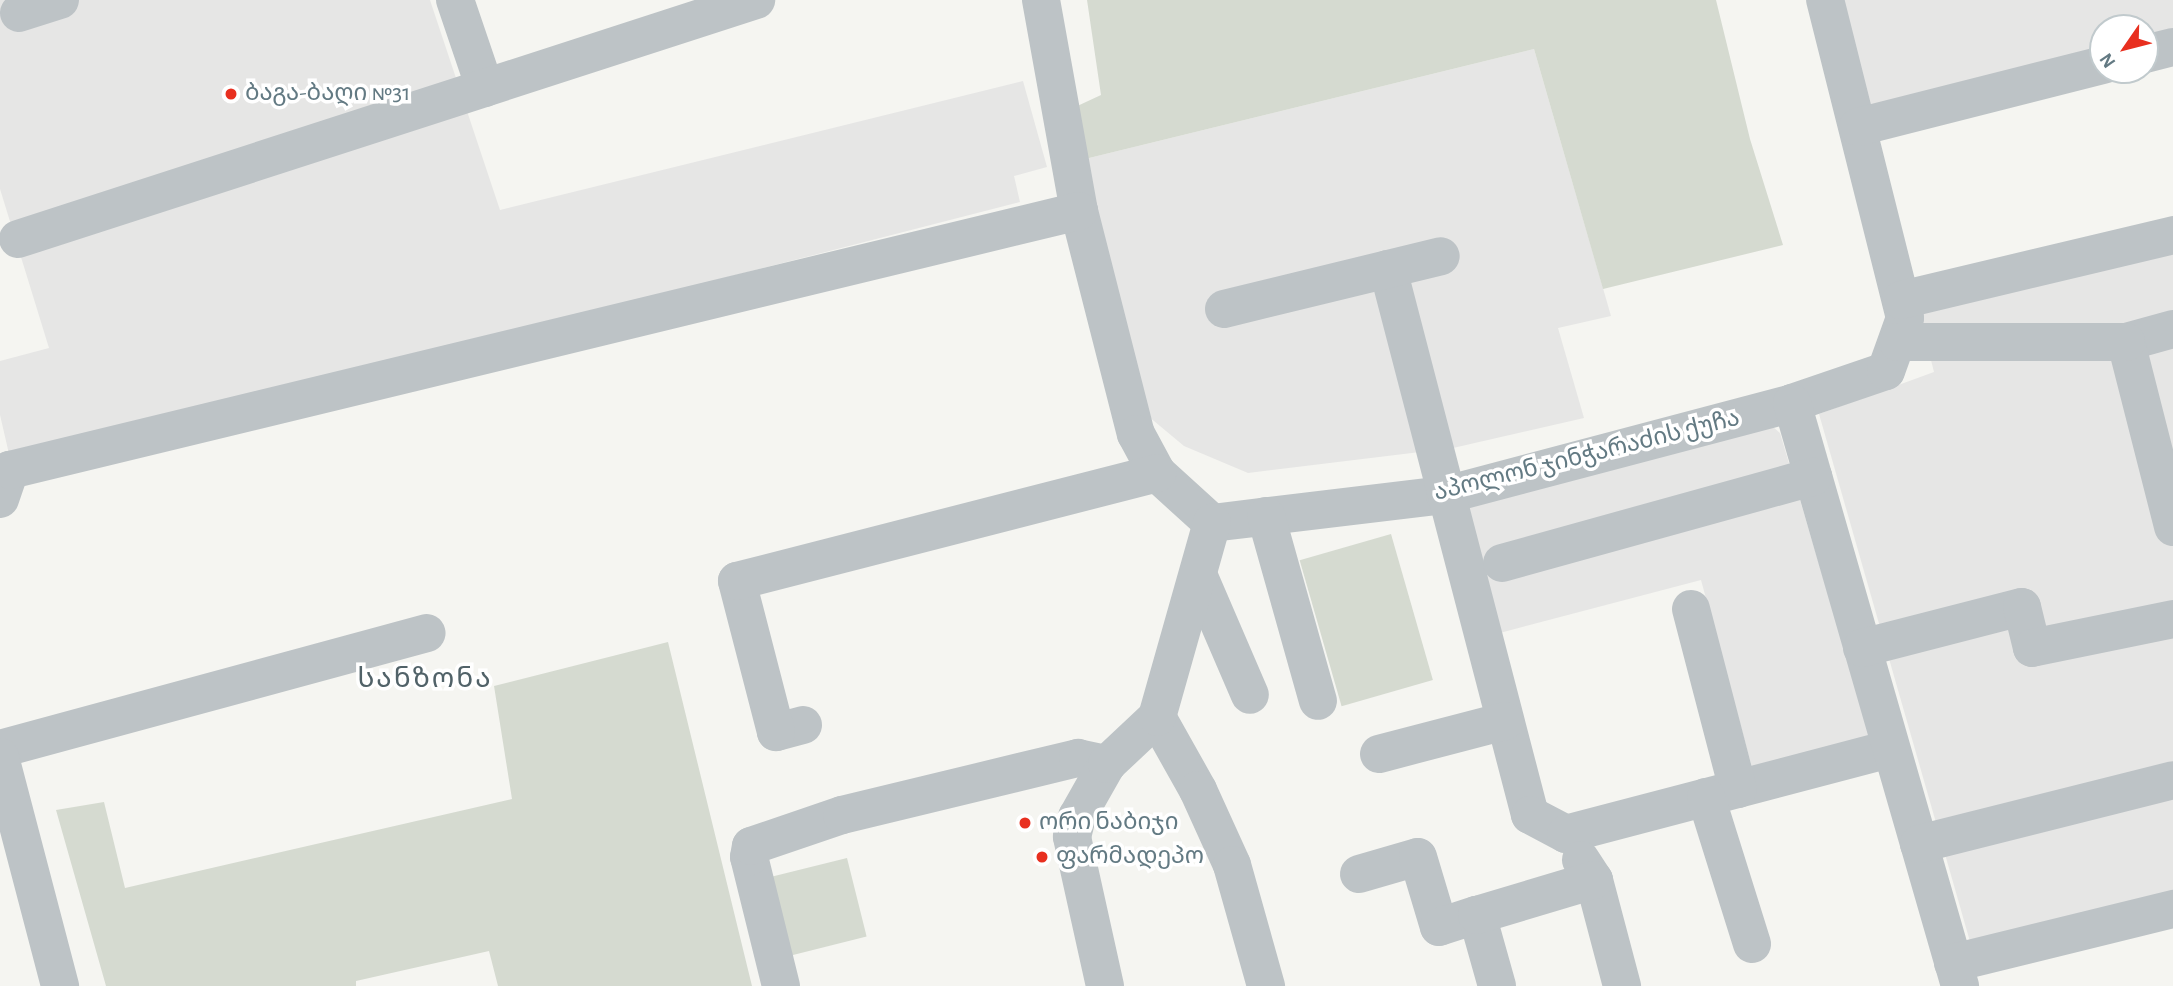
<!DOCTYPE html>
<html>
<head>
<meta charset="utf-8">
<style>
	body { margin:0 }
	#map { position:relative; width:2173px; height:986px; overflow:hidden; background:#f5f5f1; font-family:"Alegreya Sans","Noto Sans Georgian",sans-serif }
	div>[style] { position:absolute }
	[style*='--x'] { left:calc(var(--x)*1px); top:calc(var(--y)*1px); width:calc(var(--w)*1px); rotate:calc(var(--a)*1deg) }
	.built>* { inset:0; background:#e6e6e5 }
	.green>* { inset:0; background:#d5dad0; transform-origin:0 0 }
	.minor>* { height:38px; margin:-19px; padding:0 19px; transform-origin:19px; border-radius:19px; background:#bdc3c6 }
	.dots>* { width:19px; height:19px; translate:-50% -50%; box-sizing:border-box; border:4px solid #fff; border-radius:50% }
	span { translate:-50% -50%; white-space:nowrap; text-align:center; line-height:1.15; -webkit-text-stroke:7px #fff; paint-order:stroke }
	.poi-label { font-size:24px; color:#637a83 }
	.left { translate:0 -50%; text-align:left }
	.street-label { font-size:24px; color:#637a83 }
	.quarter-label { font-size:28px; color:#516268; letter-spacing:2px }
	.north { position:absolute; left:2089px; top:14px; width:70px; height:70px; box-sizing:border-box; background:#fff; border:2px solid #c1cacd; border-radius:50%; rotate:235deg; font-size:19px; font-weight:700; line-height:28px; text-align:center; color:#637a83 }
	.north::after { content:''; display:block; margin:auto; width:24px; height:32px; background:#e82f1f; clip-path:polygon(50% 0,100% 100%,50% 72%,0 100%) }
</style>
</head>
<body>
<div id="map">
	<div class="built">
		<div style="clip-path:polygon(0 0,430px 0,500px 210px,1023px 81px,1047px 167px,1014px 176px,1020px 202px,17px 460px,9px 454px,0 415px,0 361px,49px 348px,0 189px)"></div>
		<div style="clip-path:polygon(1838px 0,2173px 0,2173px 36px,2145px 43px,2145px 28px,2103px 28px,2103px 54px,1867px 114px)"></div>
		<div style="clip-path:polygon(1534px 49px,1611px 316px,1558px 328px,1584px 418px,1453px 448px,1248px 473px,1184px 446px,1148px 416px,1085px 159px)"></div>
		<div style="clip-path:polygon(2173px 249px,2173px 902px,1973px 952px,1819px 414px,1934px 372px,1919px 313px)"></div>
		<div style="clip-path:polygon(1766px 421px,1780px 433px,1873px 745px,1754px 775px,1701px 580px,1496px 634px,1461px 508px)"></div>
	</div>
	<div class="green">
		<div style="clip-path:polygon(1087px 0,1716px 0,1750px 139px,1783px 245px,1603px 289px,1534px 49px,1085px 159px,1073px 108px,1101px 95px)"></div>
		<div style="left:1391px;top:534px;width:152px;height:95px;rotate:74deg"></div>
		<div style="clip-path:polygon(668px 642px,752px 986px,498px 986px,489px 951px,356px 981px,356px 986px,106px 986px,56px 810px,104px 802px,125px 888px,512px 799px,494px 686px)"></div>
		<div style="left:847px;top:858px;width:81px;height:82px;rotate:76deg"></div>
	</div>
	<div class="minor">
		<div style="--x:455;--y:0;--w:93;--a:71.2"></div>
		<div style="--x:1041;--y:0;--w:214;--a:79.8"></div>
		<div style="--x:1079;--y:211;--w:230;--a:75.7"></div>
		<div style="--x:1136;--y:434;--w:44;--a:61.7"></div>
		<div style="--x:1157;--y:473;--w:74;--a:42.3"></div>
		<div style="--x:1212;--y:523;--w:235;--a:-6.9"></div>
		<div style="--x:1445;--y:495;--w:359;--a:-14.8"></div>
		<div style="--x:1792;--y:403;--w:99;--a:-18.8"></div>
		<div style="--x:1886;--y:371;--w:56;--a:-70.3"></div>
		<div style="--x:1905;--y:318;--w:328;--a:-104.1"></div>
		<div style="--x:19;--y:13;--w:43;--a:-17.6"></div>
		<div style="--x:2145;--y:54;--w:29;--a:-14"></div>
		<div style="--x:1858;--y:127;--w:253;--a:-14.2"></div>
		<div style="--x:18;--y:239;--w:776;--a:-17.94"></div>
		<div style="--x:1388;--y:269;--w:564;--a:75.42"></div>
		<div style="--x:1530;--y:815;--w:41;--a:27.8"></div>
		<div style="--x:1566;--y:834;--w:336;--a:-14.7"></div>
		<div style="--x:1901;--y:300;--w:280;--a:-13.4"></div>
		<div style="--x:1224;--y:309;--w:223;--a:-13.7"></div>
		<div style="--x:2173;--y:329;--w:49;--a:164.5"></div>
		<div style="--x:2126;--y:342;--w:191;--a:75.7"></div>
		<div style="--x:1898;--y:342;--w:228;--a:0"></div>
		<div style="--x:1792;--y:403;--w:607;--a:73.92"></div>
		<div style="--x:0;--y:499;--w:31;--a:-71"></div>
		<div style="--x:10;--y:470;--w:1100;--a:-13.62"></div>
		<div style="--x:1266;--y:516;--w:192;--a:74.3"></div>
		<div style="--x:1502;--y:563;--w:323;--a:-15.5"></div>
		<div style="--x:1200;--y:579;--w:126;--a:66.7"></div>
		<div style="--x:1691;--y:609;--w:186;--a:75.4"></div>
		<div style="--x:1862;--y:648;--w:165;--a:-14.4"></div>
		<div style="--x:2022;--y:607;--w:42;--a:76.3"></div>
		<div style="--x:2032;--y:648;--w:144;--a:-11.6"></div>
		<div style="--x:1157;--y:717;--w:84;--a:60.7"></div>
		<div style="--x:1198;--y:790;--w:82;--a:65.6"></div>
		<div style="--x:1232;--y:865;--w:126;--a:74.3"></div>
		<div style="--x:803;--y:725;--w:28;--a:165"></div>
		<div style="--x:776;--y:732;--w:156;--a:-104.5"></div>
		<div style="--x:737;--y:581;--w:434;--a:-14.4"></div>
		<div style="--x:0;--y:749;--w:442;--a:-15.2"></div>
		<div style="--x:1379;--y:754;--w:130;--a:-14.7"></div>
		<div style="--x:0;--y:757;--w:237;--a:75.3"></div>
		<div style="--x:1706;--y:797;--w:154;--a:72.6"></div>
		<div style="--x:1919;--y:844;--w:262;--a:-14.1"></div>
		<div style="--x:1581;--y:860;--w:24;--a:57"></div>
		<div style="--x:1594;--y:880;--w:110;--a:75.2"></div>
		<div style="--x:1359;--y:874;--w:61;--a:-16.1"></div>
		<div style="--x:1418;--y:857;--w:73;--a:73.3"></div>
		<div style="--x:1439;--y:927;--w:40;--a:-18"></div>
		<div style="--x:1953;--y:963;--w:227;--a:-13.8"></div>
		<div style="--x:781;--y:986;--w:133;--a:-103.9"></div>
		<div style="--x:749;--y:857;--w:11;--a:-80"></div>
		<div style="--x:751;--y:846;--w:96;--a:-18.8"></div>
		<div style="--x:842;--y:815;--w:243;--a:-13.6"></div>
		<div style="--x:1078;--y:758;--w:30;--a:12"></div>
		<div style="--x:1105;--y:986;--w:153;--a:-102.5"></div>
		<div style="--x:1072;--y:837;--w:21;--a:-76"></div>
		<div style="--x:1077;--y:817;--w:61;--a:-60.5"></div>
		<div style="--x:1107;--y:764;--w:69;--a:-43.2"></div>
		<div style="--x:1157;--y:717;--w:202;--a:-74.2"></div>
		<div style="--x:1497;--y:986;--w:74;--a:-105.7"></div>
		<div style="--x:1477;--y:915;--w:122;--a:-16.7"></div>
	</div>
	<div class="dots">
		<div style="left:231px;top:94px;background:#e82f1f"></div>
		<div style="left:1025px;top:823px;background:#e82f1f"></div>
		<div style="left:1042px;top:857px;background:#e82f1f"></div>
	</div>
	<div class="poi-label">
		<span class="left" style="left:245px;top:94px">ბაგა-ბაღი №31</span>
		<span class="left" style="left:1039px;top:823px">ორი ნაბიჯი</span>
		<span class="left" style="left:1056px;top:857px">ფარმადეპო</span>
	</div>
	<div class="street-label">
		<span style="left:1587px;top:456px;rotate:-14deg">აპოლონ ჯინჭარაძის ქუჩა</span>
	</div>
	<div class="quarter-label">
		<span style="left:425px;top:679px">სანზონა</span>
	</div>
	<div class="north">N</div>
</div>
</body>
</html>
